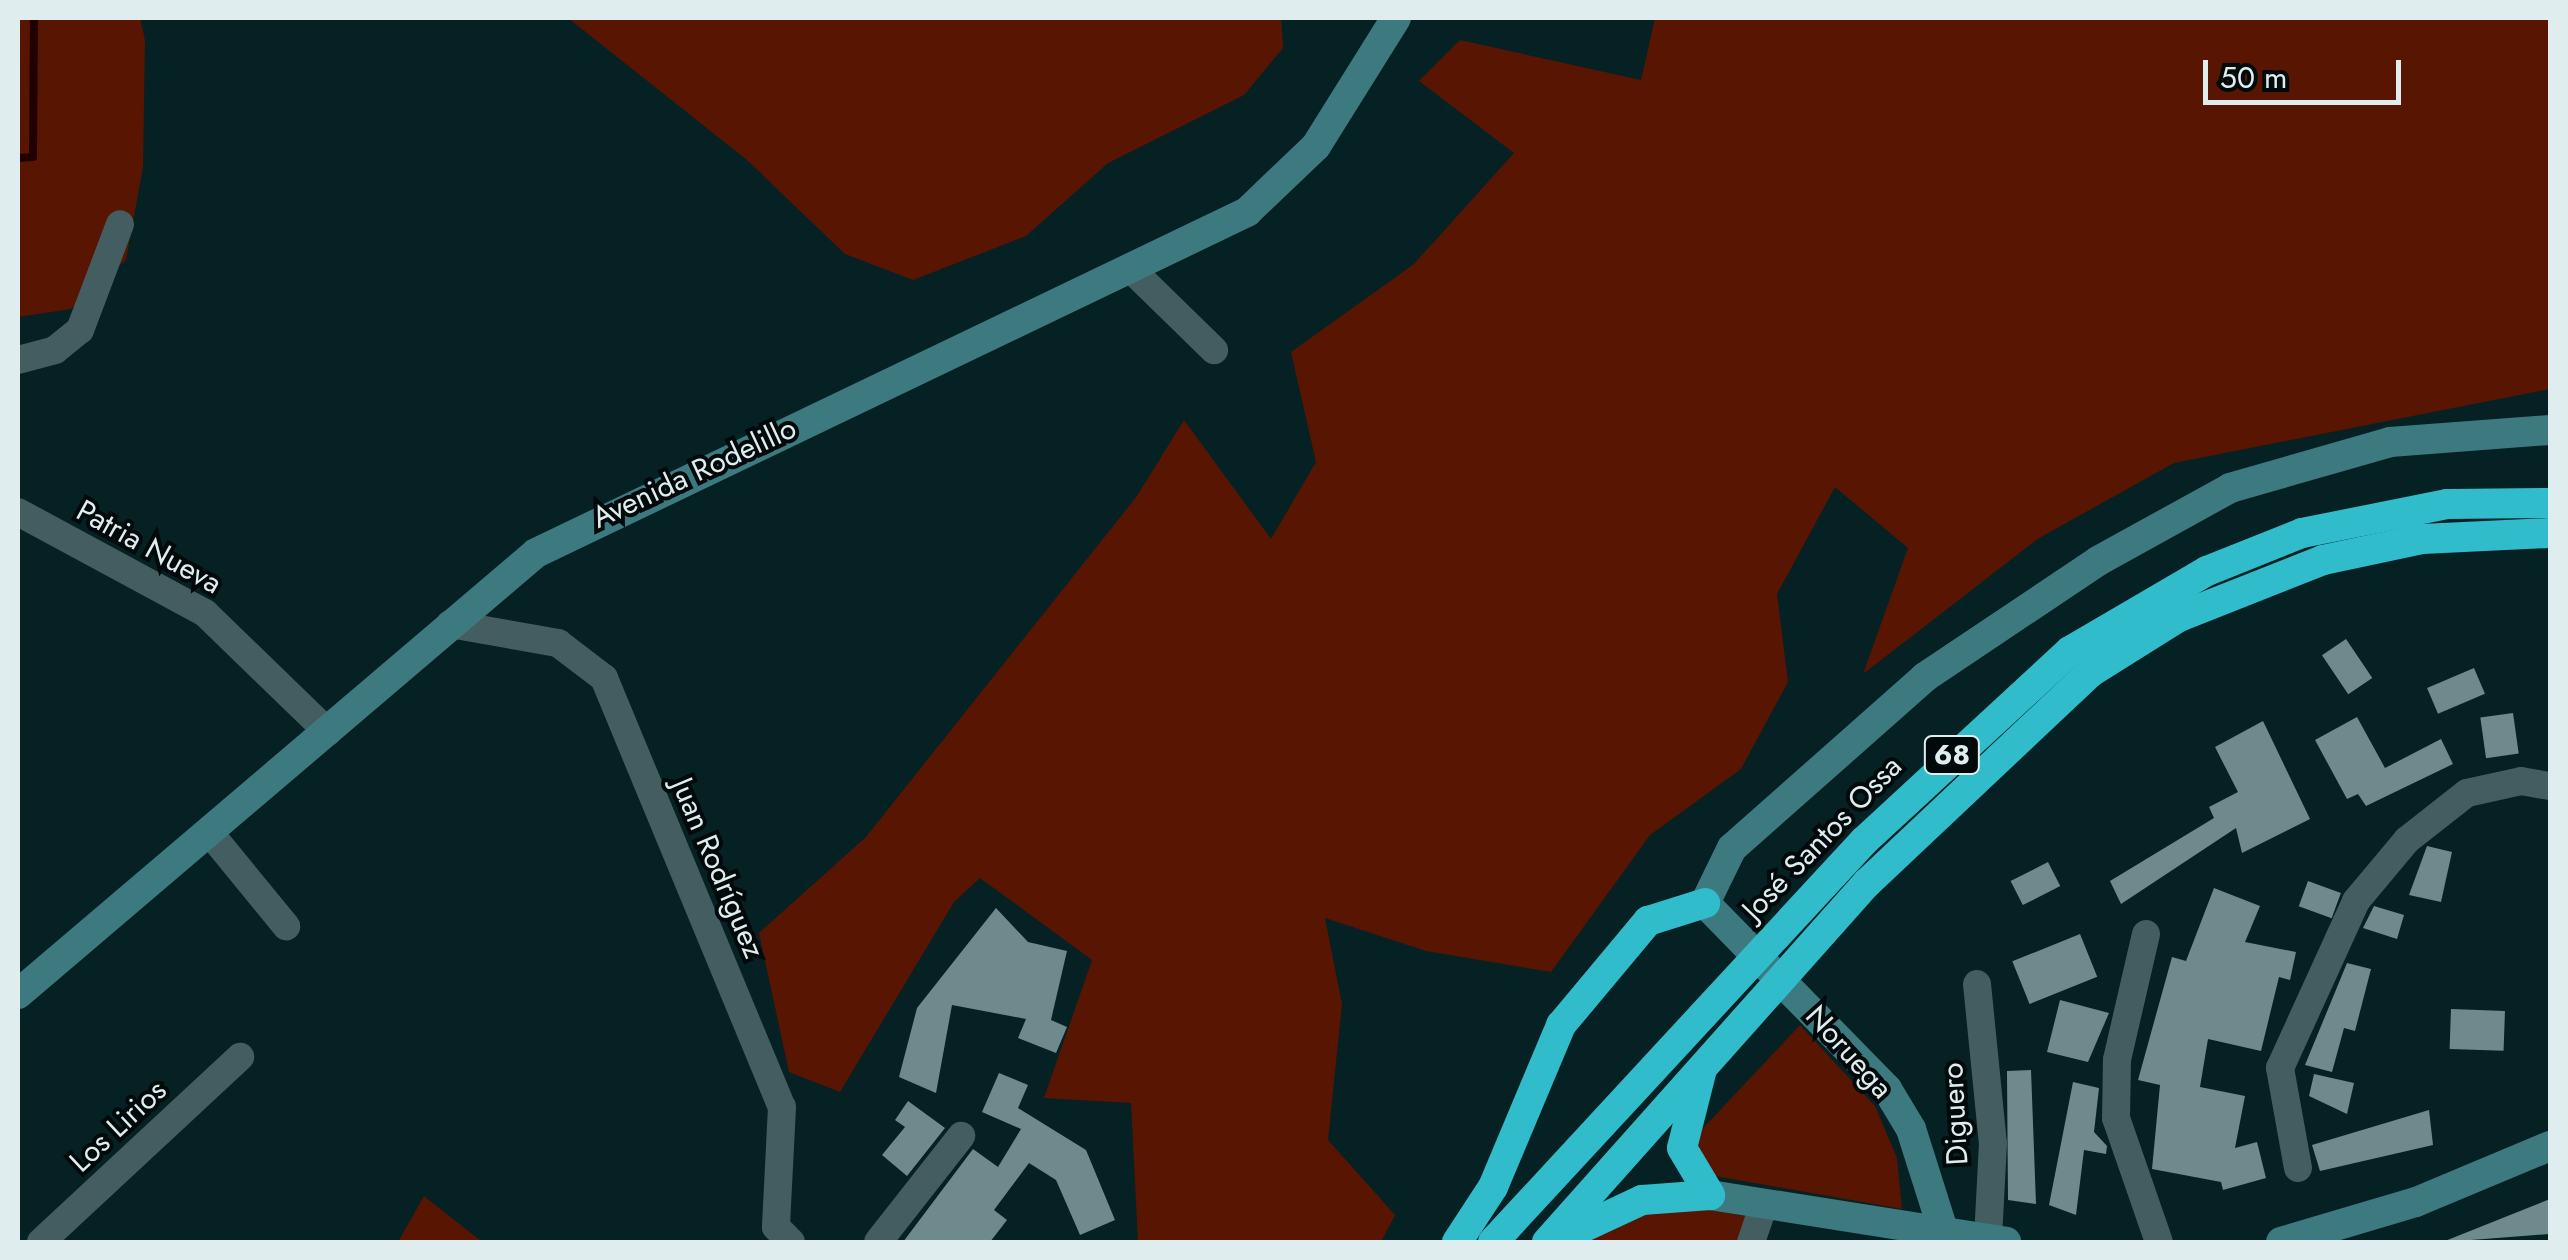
<!DOCTYPE html>
<html>
<head>
<meta charset="utf-8">
<style>
	body { margin:0 }
	#map { position:relative; width:2568px; height:1260px; overflow:hidden; background:#062124; font-family:Jost,sans-serif }
	div>[style] { position:absolute }
	[style*='--x'] { left:calc(var(--x)*1px); top:calc(var(--y)*1px); width:calc(var(--w)*1px); rotate:calc(var(--a)*1deg) }
	.green>* { inset:0; background:#581501 }
	.stream>* { height:8px; margin:-4px; padding:0 4px; transform-origin:4px; border-radius:4px; background:#200000 }
	.building>* { inset:0; background:#6e8a8d; transform-origin:0 0 }
	.street>* { height:28px; margin:-14px; padding:0 14px; transform-origin:14px; border-radius:14px; background:#435d60 }
	.secondary>* { height:30px; margin:-15px; padding:0 15px; transform-origin:15px; border-radius:15px; background:#3d7a80 }
	.highway>* { height:30px; margin:-15px; padding:0 15px; transform-origin:15px; border-radius:15px; background:#30bccb }
	span { translate:-50% -50%; white-space:nowrap; text-align:center; line-height:1.15; -webkit-text-stroke:8px #02090a; paint-order:stroke }
	.shield-label span { padding:2px 8px; background:#02090a; border:2px solid; border-radius:8px; -webkit-text-stroke-width:0 }
	.shield-label { font-size:28px; color:#dfedef; font-weight:700 }
	.street-label { font-size:30px; color:#dfedef }
	.frame { position:absolute; inset:0; border:20px solid #dfedef; pointer-events:none }
	.scale { position:absolute; left:2203px; top:60px; width:198px; height:45px; box-sizing:border-box; border:5px solid #dfedef; border-top:0; padding-left:12px; font-size:30px; line-height:35px; white-space:nowrap; color:#dfedef; -webkit-text-stroke:8px #02090a; paint-order:stroke }
</style>
</head>
<body>
<div id="map">
	<div class="green">
		<div style="clip-path:polygon(18px 18px,140px 18px,145px 40px,143px 167px,126px 260px,71px 309px,18px 317px)"></div>
		<div style="clip-path:polygon(568px 18px,1281px 18px,1283px 48px,1244px 95px,1108px 163px,1026px 236px,913px 280px,845px 254px,747px 160px)"></div>
		<div style="clip-path:polygon(1655px 18px,2550px 18px,2550px 389px,2174px 463px,2039px 538px,1863px 674px,1908px 548px,1835px 487px,1777px 594px,1788px 682px,1741px 769px,1650px 835px,1551px 972px,1426px 951px,1325px 918px,1342px 1004px,1328px 1140px,1395px 1215px,1381px 1242px,1138px 1242px,1131px 1103px,1044px 1098px,1092px 960px,980px 878px,954px 902px,840px 1092px,789px 1072px,759px 933px,866px 837px,1137px 496px,1184px 420px,1271px 539px,1316px 462px,1291px 352px,1414px 264px,1514px 153px,1419px 81px,1460px 40px,1641px 80px)"></div>
		<div style="clip-path:polygon(1800px 1025px,1875px 1106px,1897px 1158px,1902px 1209px,1704px 1174px,1694px 1138px)"></div>
		<div style="clip-path:polygon(424px 1196px,482px 1242px,398px 1242px)"></div>
		<div style="clip-path:polygon(1645px 1203px,1700px 1208px,1750px 1217px,1743px 1242px,1582px 1242px)"></div>
	</div>
	<div class="stream">
		<div style="--x:18;--y:158;--w:15;--a:-4"></div>
		<div style="--x:33;--y:157;--w:139;--a:-89.6"></div>
	</div>
	<div class="building">
		<div style="left:2346px;top:639px;width:47px;height:29px;rotate:56deg"></div>
		<div style="left:2474px;top:668px;width:28px;height:51px;rotate:67deg"></div>
		<div style="left:2513px;top:713px;width:41px;height:33px;rotate:82deg"></div>
		<div style="clip-path:polygon(2357px 717px,2385px 768px,2441px 739px,2453px 764px,2366px 806px,2358px 794px,2347px 799px,2315px 740px)"></div>
		<div style="clip-path:polygon(2263px 721px,2310px 819px,2242px 853px,2236px 828px,2121px 904px,2110px 881px,2214px 818px,2209px 807px,2238px 792px,2215px 747px)"></div>
		<div style="clip-path:polygon(2427px 846px,2452px 852px,2441px 902px,2409px 895px)"></div>
		<div style="left:2048px;top:862px;width:27px;height:42px;rotate:63deg"></div>
		<div style="left:2308px;top:881px;width:35px;height:27px;rotate:20deg"></div>
		<div style="clip-path:polygon(2214px 888px,2260px 906px,2245px 942px,2296px 952px,2290px 980px,2279px 977px,2261px 1051px,2208px 1039px,2200px 1087px,2245px 1096px,2235px 1148px,2257px 1142px,2266px 1178px,2223px 1190px,2221px 1182px,2152px 1169px,2160px 1085px,2138px 1080px,2172px 957px,2186px 961px)"></div>
		<div style="clip-path:polygon(2374px 906px,2404px 915px,2397px 939px,2363px 928px)"></div>
		<div style="clip-path:polygon(996px 908px,1028px 942px,1067px 951px,1051px 1020px,1067px 1027px,1056px 1053px,1018px 1038px,1026px 1019px,952px 1005px,936px 1093px,899px 1077px,917px 1008px)"></div>
		<div style="left:2080px;top:934px;width:46px;height:73px;rotate:68deg"></div>
		<div style="clip-path:polygon(2347px 963px,2371px 969px,2355px 1031px,2344px 1028px,2332px 1072px,2305px 1065px)"></div>
		<div style="clip-path:polygon(2060px 1000px,2109px 1013px,2088px 1062px,2047px 1052px)"></div>
		<div style="left:2451px;top:1009px;width:54px;height:40px;rotate:2deg"></div>
		<div style="clip-path:polygon(2031px 1070px,2036px 1204px,2008px 1200px,2007px 1071px)"></div>
		<div style="clip-path:polygon(999px 1073px,1028px 1085px,1018px 1108px,1086px 1150px,1115px 1220px,1080px 1235px,1056px 1180px,1029px 1163px,994px 1210px,1007px 1220px,990px 1242px,903px 1242px,973px 1149px,998px 1167px,1021px 1129px,982px 1112px)"></div>
		<div style="clip-path:polygon(2314px 1074px,2354px 1083px,2347px 1114px,2309px 1096px)"></div>
		<div style="clip-path:polygon(2073px 1082px,2099px 1088px,2094px 1132px,2107px 1146px,2106px 1154px,2084px 1150px,2076px 1215px,2049px 1205px)"></div>
		<div style="clip-path:polygon(908px 1101px,945px 1128px,907px 1176px,882px 1155px,905px 1127px,895px 1120px)"></div>
		<div style="clip-path:polygon(2429px 1110px,2433px 1145px,2320px 1171px,2312px 1145px)"></div>
		<div style="clip-path:polygon(2550px 1199px,2550px 1234px,2445px 1242px,2445px 1241px)"></div>
	</div>
	<div class="street">
		<div style="--x:1134;--y:272;--w:112;--a:44.3"></div>
		<div style="--x:18;--y:360;--w:38;--a:-15"></div>
		<div style="--x:55;--y:350;--w:32;--a:-39"></div>
		<div style="--x:80;--y:330;--w:113;--a:-69.3"></div>
		<div style="--x:18;--y:512;--w:213;--a:28.4"></div>
		<div style="--x:205;--y:613;--w:171;--a:44.1"></div>
		<div style="--x:450;--y:624;--w:110;--a:10"></div>
		<div style="--x:558;--y:643;--w:58;--a:37.3"></div>
		<div style="--x:604;--y:678;--w:464;--a:67.5"></div>
		<div style="--x:782;--y:1107;--w:120;--a:92.9"></div>
		<div style="--x:776;--y:1227;--w:21;--a:45"></div>
		<div style="--x:209;--y:832;--w:122;--a:50.7"></div>
		<div style="--x:2146;--y:934;--w:129;--a:103"></div>
		<div style="--x:2117;--y:1060;--w:58;--a:91"></div>
		<div style="--x:2116;--y:1118;--w:131;--a:70.9"></div>
		<div style="--x:1977;--y:984;--w:160;--a:84.3"></div>
		<div style="--x:1993;--y:1143;--w:97;--a:93"></div>
		<div style="--x:2298;--y:1168;--w:102;--a:-100.2"></div>
		<div style="--x:2280;--y:1068;--w:183;--a:-65.5"></div>
		<div style="--x:2356;--y:901;--w:80;--a:-50.1"></div>
		<div style="--x:2407;--y:840;--w:76;--a:-38.1"></div>
		<div style="--x:2467;--y:793;--w:55;--a:-12.5"></div>
		<div style="--x:2521;--y:781;--w:29;--a:10"></div>
		<div style="--x:41;--y:1242;--w:272;--a:-42.9"></div>
		<div style="--x:878;--y:1242;--w:135;--a:-51.9"></div>
		<div style="--x:1751;--y:1242;--w:34;--a:-71"></div>
	</div>
	<div class="secondary">
		<div style="--x:18;--y:994;--w:680;--a:-40.41"></div>
		<div style="--x:536;--y:553;--w:789;--a:-25.62"></div>
		<div style="--x:1247;--y:212;--w:95;--a:-43.7"></div>
		<div style="--x:1316;--y:146;--w:151;--a:-58"></div>
		<div style="--x:1710;--y:1195;--w:300;--a:9"></div>
		<div style="--x:1944;--y:1233;--w:109;--a:-107.6"></div>
		<div style="--x:1911;--y:1129;--w:47;--a:-121"></div>
		<div style="--x:1887;--y:1089;--w:260;--a:-134.4"></div>
		<div style="--x:1705;--y:903;--w:61;--a:-63.9"></div>
		<div style="--x:1732;--y:848;--w:258;--a:-41.5"></div>
		<div style="--x:1925;--y:677;--w:208;--a:-33.8"></div>
		<div style="--x:2098;--y:561;--w:151;--a:-28.9"></div>
		<div style="--x:2230;--y:488;--w:166;--a:-16"></div>
		<div style="--x:2390;--y:442;--w:160;--a:-4.3"></div>
		<div style="--x:2281;--y:1242;--w:141;--a:-16.5"></div>
		<div style="--x:2416;--y:1202;--w:145;--a:-22.7"></div>
	</div>
	<div class="highway">
		<div style="--x:1702;--y:1069;--w:81;--a:104.2"></div>
		<div style="--x:1682;--y:1148;--w:55;--a:59.2"></div>
		<div style="--x:1567;--y:1235;--w:83;--a:-25"></div>
		<div style="--x:1642;--y:1200;--w:68;--a:-4.2"></div>
		<div style="--x:1457;--y:1242;--w:66;--a:-56.8"></div>
		<div style="--x:1493;--y:1187;--w:176;--a:-67.2"></div>
		<div style="--x:1561;--y:1025;--w:136;--a:-50.1"></div>
		<div style="--x:1648;--y:921;--w:60;--a:-17.5"></div>
		<div style="--x:1493;--y:1242;--w:546;--a:-47.23"></div>
		<div style="--x:1864;--y:841;--w:280;--a:-42.7"></div>
		<div style="--x:2070;--y:651;--w:159;--a:-30.3"></div>
		<div style="--x:2207;--y:571;--w:102;--a:-21.8"></div>
		<div style="--x:2302;--y:533;--w:148;--a:-11.3"></div>
		<div style="--x:2447;--y:504;--w:103;--a:-0.6"></div>
		<div style="--x:1547;--y:1242;--w:481;--a:-48.3"></div>
		<div style="--x:1867;--y:883;--w:308;--a:-43.3"></div>
		<div style="--x:2091;--y:672;--w:104;--a:-32"></div>
		<div style="--x:2179;--y:617;--w:155;--a:-21.6"></div>
		<div style="--x:2323;--y:560;--w:101;--a:-12"></div>
		<div style="--x:2422;--y:539;--w:128;--a:-2.7"></div>
	</div>
	<div class="shield-label">
		<span style="left:1952px;top:755px">68</span>
	</div>
	<div class="street-label">
		<span style="left:694px;top:473px;rotate:-25deg">Avenida Rodelillo</span>
		<span style="left:149px;top:547px;rotate:29deg">Patria Nueva</span>
		<span style="left:1822px;top:838px;rotate:-46deg">José Santos Ossa</span>
		<span style="left:718px;top:868px;rotate:67deg">Juan Rodríguez</span>
		<span style="left:1849px;top:1052px;rotate:48deg">Noruega</span>
		<span style="left:1955px;top:1114px;rotate:-93deg">Diguero</span>
		<span style="left:118px;top:1126px;rotate:-43deg">Los Lirios</span>
	</div>
	<div class="frame"></div>
	<div class="scale">50 m</div>
</div>
</body>
</html>
